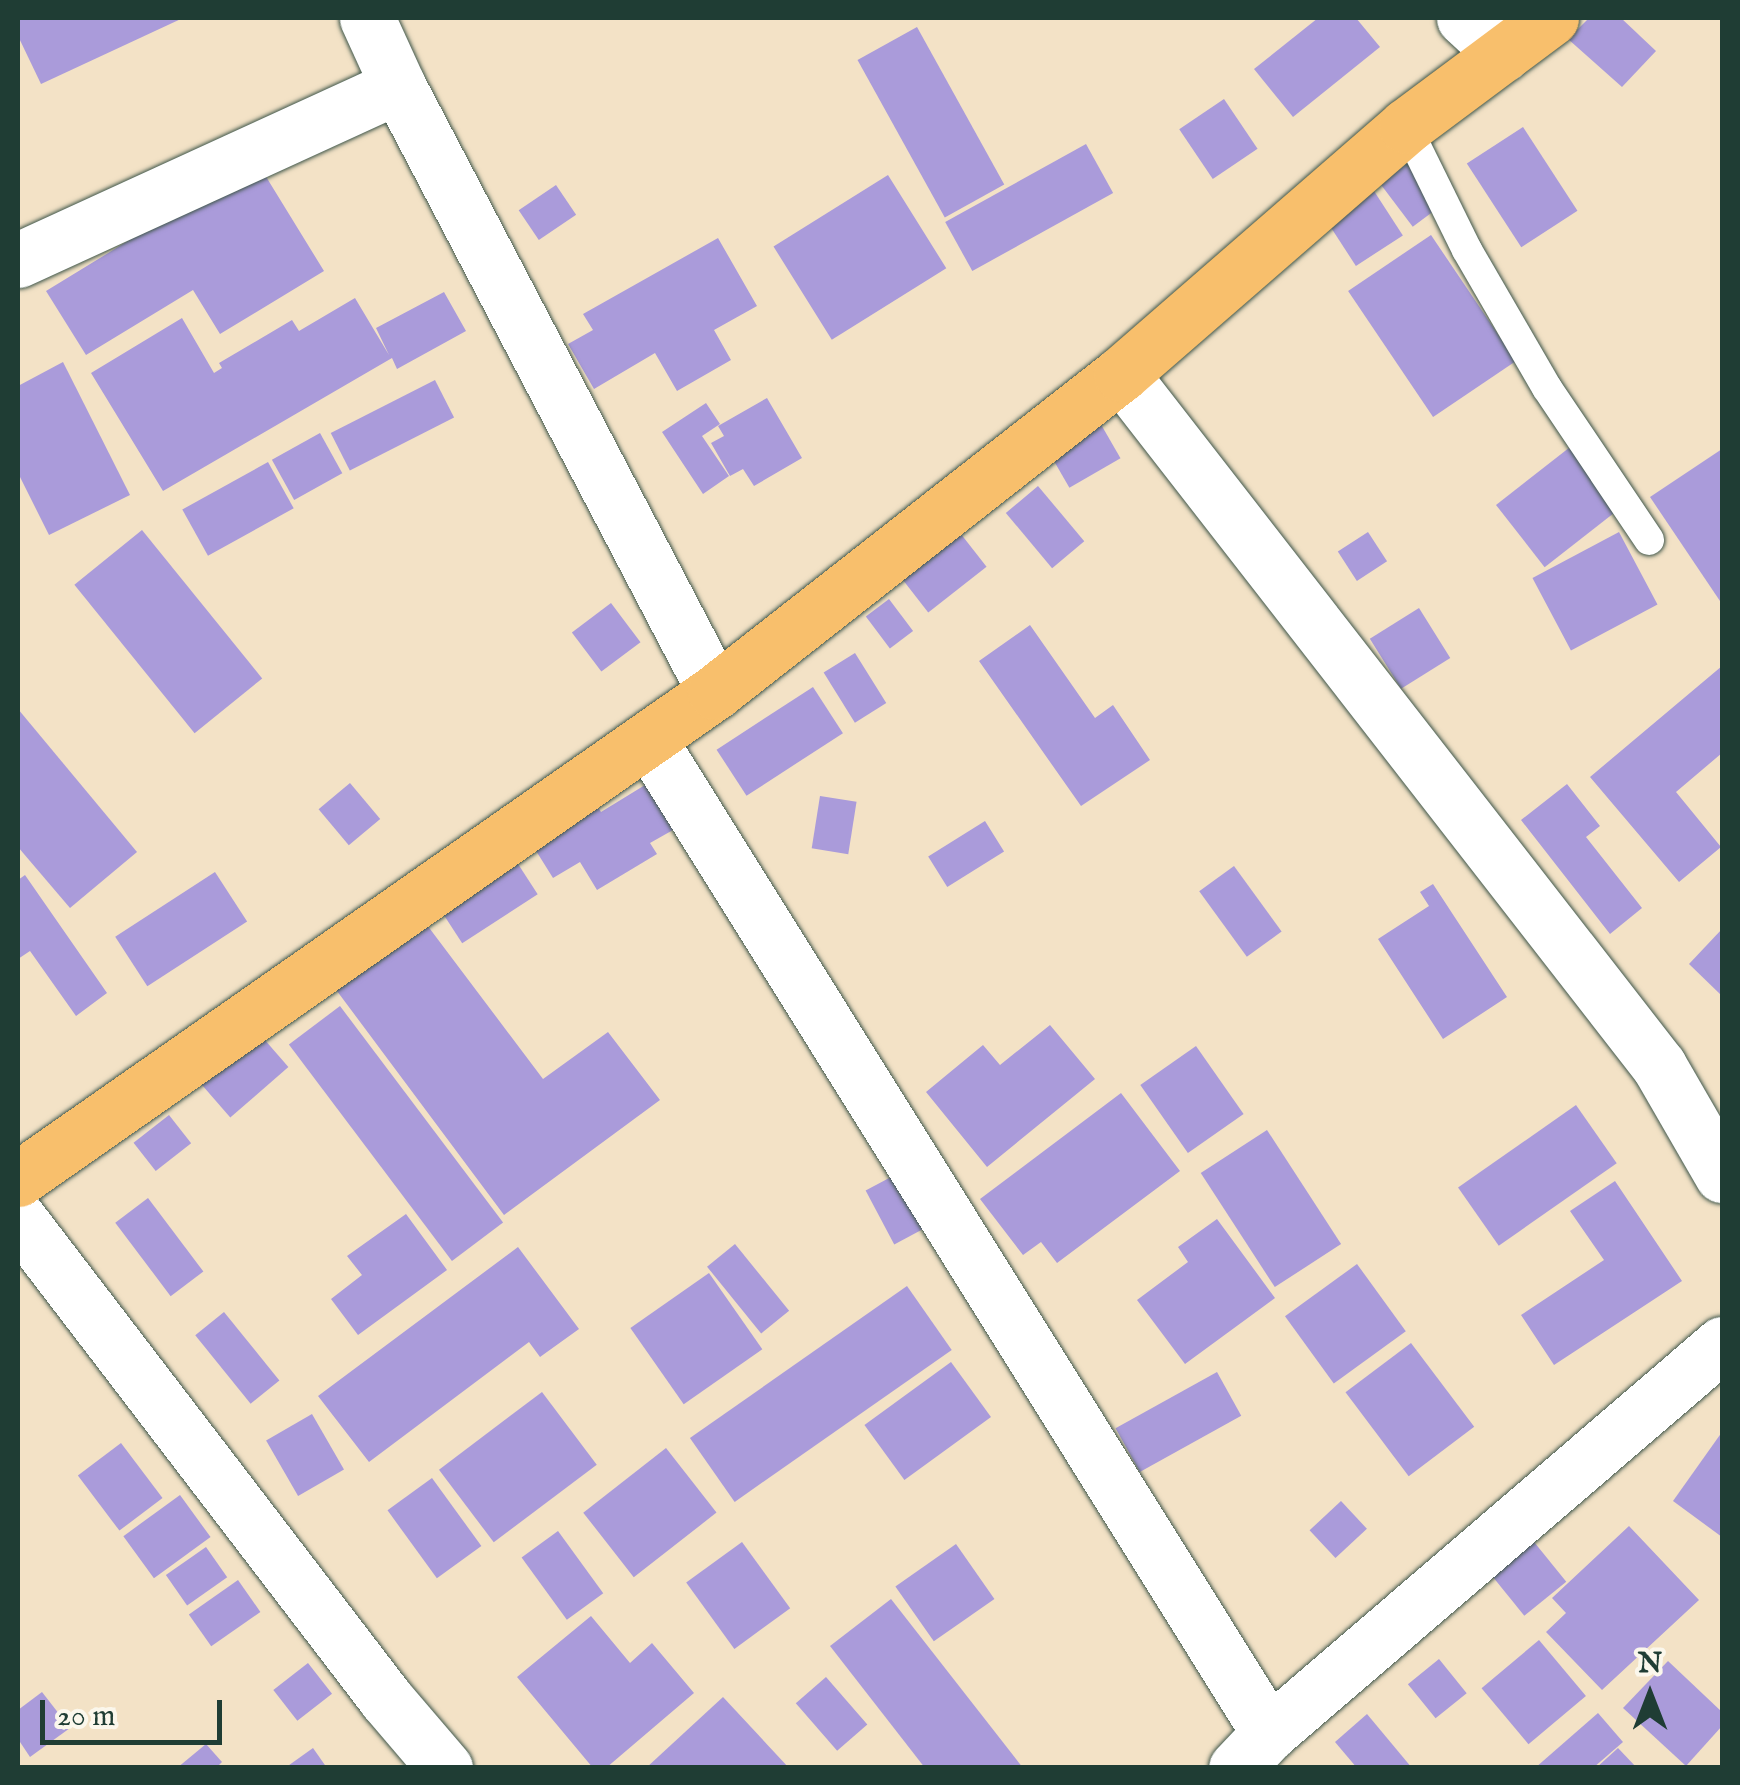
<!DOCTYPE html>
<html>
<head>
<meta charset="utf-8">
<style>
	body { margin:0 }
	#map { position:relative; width:1740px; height:1785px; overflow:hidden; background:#f3e2c6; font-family:"IM FELL English",serif }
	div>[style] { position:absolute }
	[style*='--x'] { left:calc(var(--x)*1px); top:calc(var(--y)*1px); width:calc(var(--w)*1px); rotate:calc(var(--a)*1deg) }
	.building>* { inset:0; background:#aa9bda; transform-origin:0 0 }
	.roads { filter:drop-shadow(0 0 2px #3f564a) drop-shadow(0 0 2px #3f564a) }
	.lane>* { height:30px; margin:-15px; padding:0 15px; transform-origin:15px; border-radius:15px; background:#fff }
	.street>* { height:55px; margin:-27.5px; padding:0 27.5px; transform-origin:27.5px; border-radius:27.5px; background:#fff }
	.primary>* { height:55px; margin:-27.5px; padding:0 27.5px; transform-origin:27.5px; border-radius:27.5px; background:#f8bf6c }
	span { translate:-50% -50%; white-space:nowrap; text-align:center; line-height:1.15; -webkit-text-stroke:8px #fbf7ec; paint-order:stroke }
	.frame { position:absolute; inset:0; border:20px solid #1f3d34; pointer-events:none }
	.north { position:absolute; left:1600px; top:1645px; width:100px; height:100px; -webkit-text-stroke:8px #fbf7ec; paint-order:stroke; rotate:0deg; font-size:28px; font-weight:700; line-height:40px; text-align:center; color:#1f3d34 }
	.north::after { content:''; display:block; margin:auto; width:35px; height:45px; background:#1f3d34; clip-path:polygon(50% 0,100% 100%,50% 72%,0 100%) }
	.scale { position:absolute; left:40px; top:1700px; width:182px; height:45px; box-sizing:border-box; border:5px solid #1f3d34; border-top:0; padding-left:12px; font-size:30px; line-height:35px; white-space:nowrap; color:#1f3d34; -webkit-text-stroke:8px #fbf7ec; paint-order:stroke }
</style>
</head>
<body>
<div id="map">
	<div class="building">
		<div style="clip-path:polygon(18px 18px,183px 18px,41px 84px,18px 36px)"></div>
		<div style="clip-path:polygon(1318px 18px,1356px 18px,1380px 47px,1293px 117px,1254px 69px)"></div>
		<div style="clip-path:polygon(1589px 18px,1621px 18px,1656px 51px,1622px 87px,1568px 39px)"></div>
		<div style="left:917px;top:27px;width:180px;height:68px;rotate:61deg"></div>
		<div style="left:1224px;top:99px;width:60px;height:54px;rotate:56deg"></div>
		<div style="left:1523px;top:127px;width:100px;height:67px;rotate:57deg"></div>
		<div style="left:1086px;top:144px;width:56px;height:161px;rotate:61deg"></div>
		<div style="clip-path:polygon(257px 162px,324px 271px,220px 334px,193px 290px,86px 355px,46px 291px)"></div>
		<div style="left:1409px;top:162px;width:54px;height:36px;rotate:53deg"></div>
		<div style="left:888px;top:175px;width:110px;height:135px;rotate:58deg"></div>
		<div style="left:556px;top:185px;width:36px;height:45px;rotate:56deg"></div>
		<div style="left:1374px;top:191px;width:53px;height:56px;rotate:57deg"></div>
		<div style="left:1431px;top:235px;width:152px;height:100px;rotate:56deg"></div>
		<div style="clip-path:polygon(718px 238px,757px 306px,714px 330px,731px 360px,677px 391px,655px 353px,594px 389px,568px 344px,593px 330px,583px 314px)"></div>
		<div style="clip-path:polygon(444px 292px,466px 331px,397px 369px,392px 358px,163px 491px,91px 373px,182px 318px,214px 373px,222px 368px,219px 363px,292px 320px,299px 331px,355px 298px,389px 355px,376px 328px)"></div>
		<div style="clip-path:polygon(63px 362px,130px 495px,49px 535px,18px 473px,18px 386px)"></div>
		<div style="left:435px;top:380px;width:42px;height:117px;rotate:63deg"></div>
		<div style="clip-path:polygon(767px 398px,802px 458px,754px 486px,743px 469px,730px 476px,711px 443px,724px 436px,718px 426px)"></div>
		<div style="clip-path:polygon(706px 403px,720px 424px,702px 436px,729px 476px,703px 494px,662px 432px)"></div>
		<div style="left:1099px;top:421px;width:43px;height:59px;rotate:60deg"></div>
		<div style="left:320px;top:433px;width:46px;height:55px;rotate:61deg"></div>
		<div style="left:1574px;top:444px;width:79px;height:99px;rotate:52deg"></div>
		<div style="clip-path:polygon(1722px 449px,1722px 604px,1650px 497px)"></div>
		<div style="left:268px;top:462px;width:53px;height:98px;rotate:61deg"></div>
		<div style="left:1038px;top:486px;width:72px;height:42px;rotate:50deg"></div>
		<div style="left:957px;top:529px;width:48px;height:74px;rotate:52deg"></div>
		<div style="left:142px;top:530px;width:191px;height:87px;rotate:51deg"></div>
		<div style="left:1368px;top:532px;width:35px;height:36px;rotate:57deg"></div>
		<div style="left:1619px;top:532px;width:82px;height:98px;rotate:62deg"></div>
		<div style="left:889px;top:599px;width:40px;height:29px;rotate:53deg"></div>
		<div style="left:611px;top:603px;width:49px;height:49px;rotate:53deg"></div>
		<div style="left:1419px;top:608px;width:59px;height:58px;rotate:58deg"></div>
		<div style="clip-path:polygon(1030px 625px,1095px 718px,1113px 705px,1150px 760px,1081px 806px,979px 661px)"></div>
		<div style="left:855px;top:653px;width:59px;height:37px;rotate:58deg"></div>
		<div style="clip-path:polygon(1722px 666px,1722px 753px,1676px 792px,1721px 847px,1679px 882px,1590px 777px)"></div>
		<div style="left:813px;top:687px;width:55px;height:115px;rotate:57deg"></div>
		<div style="clip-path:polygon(18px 709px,137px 852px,70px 908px,18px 847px)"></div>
		<div style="left:350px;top:783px;width:47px;height:41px;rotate:50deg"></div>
		<div style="clip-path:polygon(1567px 784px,1600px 826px,1586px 837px,1642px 908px,1610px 934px,1521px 820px)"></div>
		<div style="clip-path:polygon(645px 785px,673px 830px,650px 843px,657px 854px,597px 890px,580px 862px,553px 878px,523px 830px,587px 790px,601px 812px)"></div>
		<div style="left:820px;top:796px;width:37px;height:53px;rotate:9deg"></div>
		<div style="left:985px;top:821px;width:36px;height:67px;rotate:58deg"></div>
		<div style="left:505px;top:844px;width:60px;height:90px;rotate:57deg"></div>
		<div style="left:1234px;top:866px;width:81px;height:43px;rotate:54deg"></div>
		<div style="left:215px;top:872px;width:59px;height:119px;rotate:57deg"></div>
		<div style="clip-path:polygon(25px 875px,107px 993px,76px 1016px,30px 951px,18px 959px,18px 880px)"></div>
		<div style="clip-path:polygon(1433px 884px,1507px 997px,1443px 1039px,1378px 939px,1429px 906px,1420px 892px)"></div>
		<div style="clip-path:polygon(424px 921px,543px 1079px,608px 1032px,660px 1100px,504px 1215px,334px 987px)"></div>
		<div style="clip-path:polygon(1722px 929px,1722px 996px,1689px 964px)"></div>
		<div style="left:340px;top:1006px;width:271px;height:64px;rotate:53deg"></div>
		<div style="left:251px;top:1024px;width:57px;height:77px;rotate:49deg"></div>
		<div style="clip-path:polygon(1050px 1025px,1095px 1079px,987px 1167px,926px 1092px,983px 1045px,1000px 1065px)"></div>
		<div style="left:1196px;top:1046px;width:83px;height:68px;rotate:55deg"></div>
		<div style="clip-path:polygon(1121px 1093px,1180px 1171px,1057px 1263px,1041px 1242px,1023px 1255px,980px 1199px)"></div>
		<div style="left:1576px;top:1105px;width:71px;height:144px;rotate:55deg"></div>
		<div style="left:169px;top:1115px;width:36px;height:45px;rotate:52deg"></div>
		<div style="left:1267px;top:1130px;width:136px;height:79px;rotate:57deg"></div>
		<div style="left:908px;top:1168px;width:61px;height:48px;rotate:62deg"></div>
		<div style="clip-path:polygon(1615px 1181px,1682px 1281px,1554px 1365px,1521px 1315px,1604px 1260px,1570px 1211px)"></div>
		<div style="left:148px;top:1198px;width:92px;height:41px;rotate:53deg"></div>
		<div style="clip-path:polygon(406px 1214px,447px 1270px,358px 1335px,331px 1299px,362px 1275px,347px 1256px)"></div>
		<div style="clip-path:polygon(1217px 1219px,1275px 1298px,1185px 1364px,1137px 1300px,1188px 1262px,1178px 1247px)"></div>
		<div style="left:735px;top:1244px;width:86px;height:36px;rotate:51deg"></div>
		<div style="clip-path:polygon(518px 1247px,579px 1329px,540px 1357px,529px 1342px,369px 1462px,318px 1396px)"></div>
		<div style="left:1357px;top:1264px;width:83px;height:89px;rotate:54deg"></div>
		<div style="left:709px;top:1273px;width:93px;height:96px;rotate:55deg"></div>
		<div style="left:907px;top:1286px;width:78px;height:265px;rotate:55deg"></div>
		<div style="left:224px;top:1312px;width:88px;height:37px;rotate:51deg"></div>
		<div style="left:1411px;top:1343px;width:105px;height:82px;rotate:53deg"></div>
		<div style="left:951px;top:1362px;width:68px;height:107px;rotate:54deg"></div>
		<div style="left:1217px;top:1372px;width:50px;height:116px;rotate:61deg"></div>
		<div style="left:542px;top:1392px;width:91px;height:129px;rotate:53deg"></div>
		<div style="left:312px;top:1414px;width:64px;height:53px;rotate:60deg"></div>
		<div style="clip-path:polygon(1722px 1432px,1722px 1537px,1673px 1501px)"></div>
		<div style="left:121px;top:1443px;width:69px;height:54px;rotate:53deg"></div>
		<div style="left:666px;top:1448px;width:82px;height:105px;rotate:52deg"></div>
		<div style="left:432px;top:1478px;width:84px;height:55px;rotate:54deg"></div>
		<div style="left:180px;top:1495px;width:52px;height:70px;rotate:54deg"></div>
		<div style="left:1341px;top:1501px;width:38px;height:43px;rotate:47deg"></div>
		<div style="clip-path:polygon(1629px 1526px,1699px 1600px,1602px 1690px,1546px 1632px,1566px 1613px,1552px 1598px)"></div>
		<div style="left:558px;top:1531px;width:77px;height:45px;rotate:54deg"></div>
		<div style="left:1526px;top:1532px;width:64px;height:54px;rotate:51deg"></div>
		<div style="left:742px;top:1542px;width:82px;height:69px;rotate:54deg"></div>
		<div style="left:956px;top:1544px;width:67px;height:74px;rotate:55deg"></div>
		<div style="left:206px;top:1547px;width:37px;height:49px;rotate:55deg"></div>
		<div style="left:238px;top:1580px;width:39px;height:60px;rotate:55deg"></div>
		<div style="clip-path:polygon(891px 1599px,1023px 1768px,925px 1768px,830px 1646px)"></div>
		<div style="clip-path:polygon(591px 1616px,630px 1663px,652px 1643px,694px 1693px,606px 1768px,593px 1768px,517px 1677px)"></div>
		<div style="left:1539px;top:1640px;width:73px;height:75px;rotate:50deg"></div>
		<div style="left:1439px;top:1659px;width:44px;height:40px;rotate:51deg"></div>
		<div style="clip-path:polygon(1668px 1661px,1722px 1712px,1722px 1726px,1686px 1766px,1623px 1708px)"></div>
		<div style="left:308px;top:1663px;width:39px;height:44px;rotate:52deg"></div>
		<div style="left:826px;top:1677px;width:63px;height:40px;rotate:49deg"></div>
		<div style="clip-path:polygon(42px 1692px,70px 1728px,30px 1757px,18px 1739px,18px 1710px)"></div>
		<div style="clip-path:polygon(723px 1697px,789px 1768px,646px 1768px)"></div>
		<div style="clip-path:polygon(1598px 1713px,1623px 1742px,1593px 1768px,1535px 1768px)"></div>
		<div style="clip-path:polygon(1367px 1714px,1412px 1768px,1357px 1768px,1335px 1742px)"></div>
		<div style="clip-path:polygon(206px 1744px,222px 1762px,216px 1768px,177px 1768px)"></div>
		<div style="clip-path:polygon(313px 1748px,327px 1768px,285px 1768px)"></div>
		<div style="clip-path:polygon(1618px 1748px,1637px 1768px,1596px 1768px)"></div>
	</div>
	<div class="roads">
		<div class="lane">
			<div style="--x:1406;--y:126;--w:138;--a:63.8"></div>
			<div style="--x:1467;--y:250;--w:160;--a:59.9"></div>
			<div style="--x:1547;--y:388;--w:183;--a:56.1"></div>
		</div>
		<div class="street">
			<div style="--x:367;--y:18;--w:75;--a:65.5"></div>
			<div style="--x:398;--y:86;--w:684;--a:62.39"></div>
			<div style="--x:1464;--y:18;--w:53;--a:42.7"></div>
			<div style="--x:18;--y:260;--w:418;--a:-24.6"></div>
			<div style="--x:1121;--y:374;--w:877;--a:52.14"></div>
			<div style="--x:1659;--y:1066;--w:126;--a:60"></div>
			<div style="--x:649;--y:740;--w:1171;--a:58.02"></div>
			<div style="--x:1269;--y:1733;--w:48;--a:133.3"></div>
			<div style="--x:18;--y:1218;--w:606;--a:52.58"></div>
			<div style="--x:386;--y:1699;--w:91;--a:49.5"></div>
			<div style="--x:1269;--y:1733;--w:597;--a:-40.65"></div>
		</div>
		<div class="primary">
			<div style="--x:18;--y:1179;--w:850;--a:-34.94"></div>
			<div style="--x:715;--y:692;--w:516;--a:-38.07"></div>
			<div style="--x:1121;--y:374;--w:378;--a:-41"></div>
			<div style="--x:1406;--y:126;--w:181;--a:-36.7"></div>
		</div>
	</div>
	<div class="frame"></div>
	<div class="north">N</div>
	<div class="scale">20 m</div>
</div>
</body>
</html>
